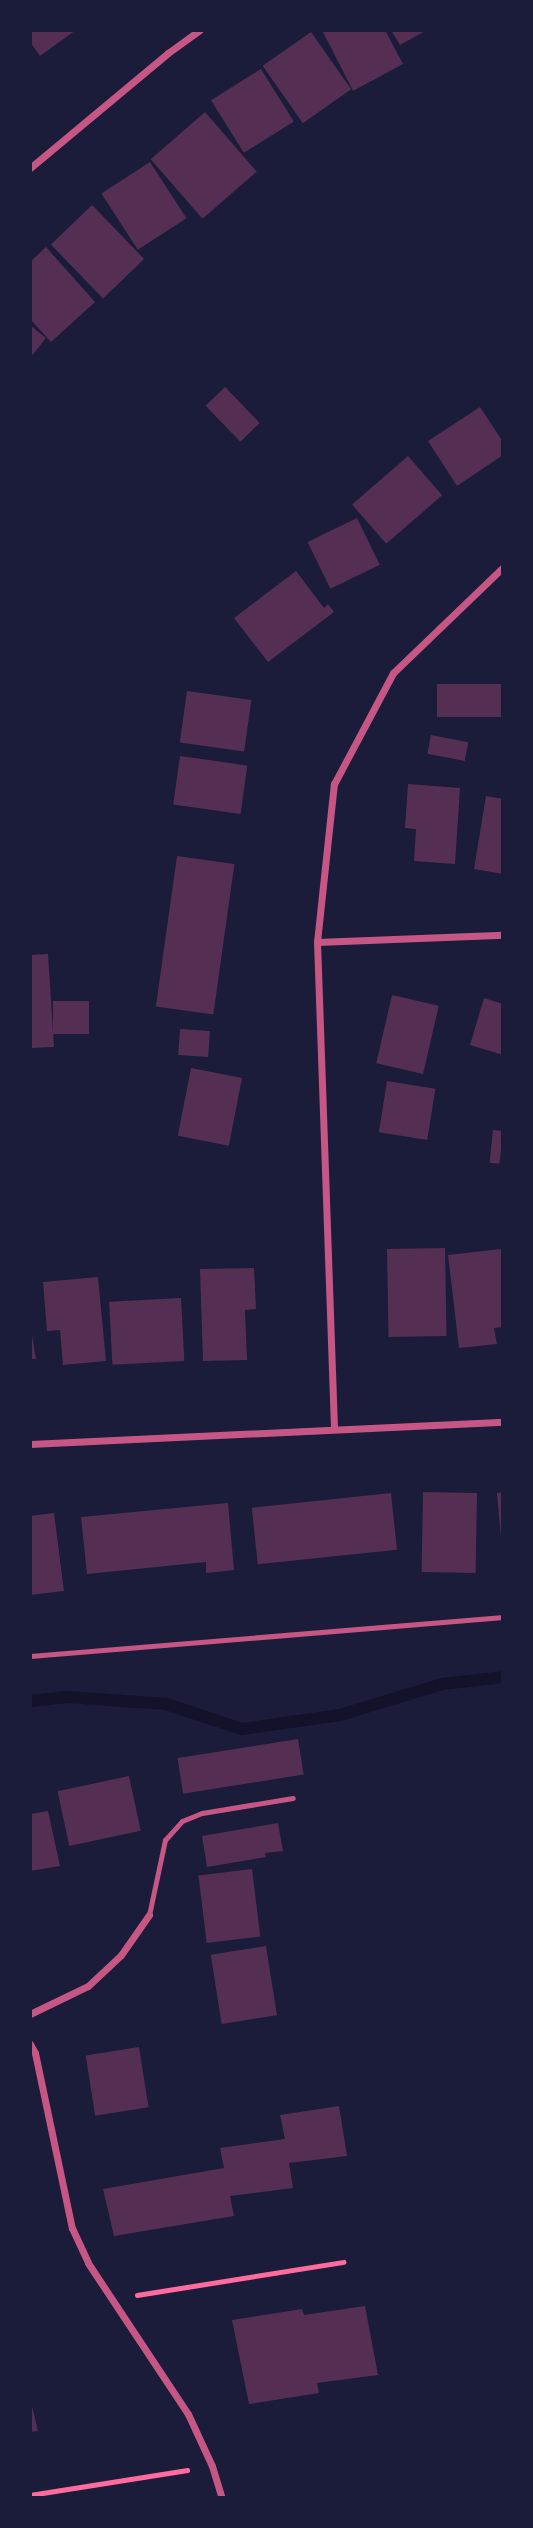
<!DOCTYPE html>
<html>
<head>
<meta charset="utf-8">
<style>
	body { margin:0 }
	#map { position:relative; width:533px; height:2528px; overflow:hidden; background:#1b1b3a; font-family:Ubuntu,sans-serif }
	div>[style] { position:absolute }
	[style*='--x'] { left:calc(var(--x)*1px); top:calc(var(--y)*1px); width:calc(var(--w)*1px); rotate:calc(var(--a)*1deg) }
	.stream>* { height:12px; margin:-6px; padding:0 6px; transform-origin:6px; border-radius:6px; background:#12122b }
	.building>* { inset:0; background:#542f53; transform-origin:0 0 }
	.path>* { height:4.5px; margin:-2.25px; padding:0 2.25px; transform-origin:2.25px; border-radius:2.25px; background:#ff6b9d }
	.service>* { height:5px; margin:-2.5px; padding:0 2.5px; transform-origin:2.5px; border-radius:2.5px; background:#c65784 }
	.minor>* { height:7px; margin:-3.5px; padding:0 3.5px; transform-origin:3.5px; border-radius:3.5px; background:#c65784 }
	span { translate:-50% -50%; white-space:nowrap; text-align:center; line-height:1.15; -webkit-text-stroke:7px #1b1b3a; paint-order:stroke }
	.frame { position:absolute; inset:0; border:32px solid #1b1b3a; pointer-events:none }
</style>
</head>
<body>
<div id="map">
	<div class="stream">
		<div style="--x:30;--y:1701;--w:38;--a:-6"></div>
		<div style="--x:68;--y:1697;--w:98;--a:4.1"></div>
		<div style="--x:166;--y:1704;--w:80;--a:18.2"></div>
		<div style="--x:242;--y:1729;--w:99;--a:-8.1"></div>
		<div style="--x:340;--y:1715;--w:107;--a:-16.9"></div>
		<div style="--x:442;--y:1684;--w:61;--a:-6.5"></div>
	</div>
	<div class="building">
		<div style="clip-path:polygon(30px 30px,76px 30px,40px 56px,30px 42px)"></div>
		<div style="clip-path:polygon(322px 30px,385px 30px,403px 64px,353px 91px)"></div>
		<div style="clip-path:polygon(391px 30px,427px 30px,400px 45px)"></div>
		<div style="left:311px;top:32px;width:70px;height:59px;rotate:55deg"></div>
		<div style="left:261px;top:69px;width:62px;height:59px;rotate:58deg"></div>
		<div style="left:205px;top:112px;width:79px;height:72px;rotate:49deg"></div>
		<div style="left:150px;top:162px;width:67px;height:58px;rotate:57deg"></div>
		<div style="left:92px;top:205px;width:75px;height:57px;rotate:46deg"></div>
		<div style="clip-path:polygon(46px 247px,95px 302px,51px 342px,30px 319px,30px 262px)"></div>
		<div style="clip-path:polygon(30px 325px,46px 338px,30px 358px)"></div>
		<div style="left:225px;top:387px;width:50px;height:27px;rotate:46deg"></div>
		<div style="clip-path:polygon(480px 407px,503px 442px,503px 455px,457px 486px,428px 441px)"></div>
		<div style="left:408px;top:456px;width:52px;height:74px;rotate:49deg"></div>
		<div style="left:357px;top:518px;width:52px;height:55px;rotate:64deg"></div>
		<div style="clip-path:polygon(296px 571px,324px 608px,328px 604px,334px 612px,268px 662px,234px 618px)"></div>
		<div style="left:503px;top:684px;width:33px;height:66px;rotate:90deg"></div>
		<div style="left:187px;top:691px;width:65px;height:52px;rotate:8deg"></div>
		<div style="left:431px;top:735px;width:38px;height:19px;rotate:11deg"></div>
		<div style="left:180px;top:756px;width:68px;height:49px;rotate:8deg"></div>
		<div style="clip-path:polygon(408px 784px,460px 788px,455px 864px,414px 861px,416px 829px,405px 828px)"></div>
		<div style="clip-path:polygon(486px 796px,503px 799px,503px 874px,474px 869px)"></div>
		<div style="left:177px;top:856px;width:58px;height:152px;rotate:8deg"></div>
		<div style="clip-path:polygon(48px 954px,54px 1047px,30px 1048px,30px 955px)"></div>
		<div style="left:392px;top:995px;width:48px;height:70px;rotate:13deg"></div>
		<div style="clip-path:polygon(484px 998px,503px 1004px,503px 1055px,470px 1045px)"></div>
		<div style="left:53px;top:1001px;width:36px;height:33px"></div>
		<div style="left:180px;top:1029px;width:30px;height:26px;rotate:4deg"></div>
		<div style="left:191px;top:1068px;width:52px;height:69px;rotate:11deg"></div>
		<div style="left:387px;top:1081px;width:49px;height:52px;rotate:9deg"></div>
		<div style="left:493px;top:1130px;width:10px;height:33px;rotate:6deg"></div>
		<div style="left:445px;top:1248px;width:88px;height:58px;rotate:89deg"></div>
		<div style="clip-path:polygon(501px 1249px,503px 1327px,494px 1328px,497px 1344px,459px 1348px,448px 1255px)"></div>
		<div style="clip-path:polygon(254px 1268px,256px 1309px,245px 1310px,247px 1360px,203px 1361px,200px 1269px)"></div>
		<div style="clip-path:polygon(98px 1277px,106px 1361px,63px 1365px,60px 1330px,47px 1331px,43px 1282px)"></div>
		<div style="left:181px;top:1298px;width:63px;height:72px;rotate:87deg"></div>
		<div style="clip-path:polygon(30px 1323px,36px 1359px,30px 1359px)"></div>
		<div style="left:423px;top:1492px;width:54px;height:80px;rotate:1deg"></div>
		<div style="clip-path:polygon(503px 1492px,503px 1538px,501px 1538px,497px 1493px)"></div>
		<div style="left:391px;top:1493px;width:57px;height:140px;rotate:84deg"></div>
		<div style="clip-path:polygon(228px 1503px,234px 1570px,206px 1573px,206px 1562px,87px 1574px,81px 1517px)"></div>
		<div style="clip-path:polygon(54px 1513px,64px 1591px,30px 1595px,30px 1516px)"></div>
		<div style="left:298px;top:1739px;width:36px;height:122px;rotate:81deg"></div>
		<div style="left:129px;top:1776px;width:56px;height:73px;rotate:78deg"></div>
		<div style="clip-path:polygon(48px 1811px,60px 1866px,30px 1871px,30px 1814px)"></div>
		<div style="clip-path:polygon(278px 1823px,283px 1851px,265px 1853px,266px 1857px,207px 1867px,202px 1836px)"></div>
		<div style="left:252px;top:1869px;width:68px;height:54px;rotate:83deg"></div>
		<div style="left:266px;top:1946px;width:70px;height:56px;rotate:81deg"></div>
		<div style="left:139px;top:2047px;width:61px;height:54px;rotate:81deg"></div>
		<div style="clip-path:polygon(339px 2106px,347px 2156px,289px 2163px,293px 2188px,230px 2196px,234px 2216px,114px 2236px,103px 2189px,224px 2168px,220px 2148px,285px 2139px,280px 2115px)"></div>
		<div style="clip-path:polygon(365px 2306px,378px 2375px,317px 2383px,319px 2393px,249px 2404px,232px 2320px,302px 2309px,304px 2315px)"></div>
		<div style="clip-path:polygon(30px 2398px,38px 2431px,30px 2432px)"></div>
	</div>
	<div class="path">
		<div style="--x:137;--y:2295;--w:209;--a:-9.1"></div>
		<div style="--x:30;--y:2495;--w:159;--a:-9"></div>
	</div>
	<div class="service">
		<div style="--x:30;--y:1656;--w:475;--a:-4.7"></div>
		<div style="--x:149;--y:1915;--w:77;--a:-78"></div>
		<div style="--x:165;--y:1840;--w:25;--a:-48"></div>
		<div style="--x:182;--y:1821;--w:22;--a:-22"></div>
		<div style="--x:202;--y:1813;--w:92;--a:-9.4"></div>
	</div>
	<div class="minor">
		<div style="--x:30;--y:168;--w:180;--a:-39.8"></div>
		<div style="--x:168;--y:53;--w:39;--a:-36"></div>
		<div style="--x:317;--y:942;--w:186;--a:-2.2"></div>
		<div style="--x:334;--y:1428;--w:486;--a:-92"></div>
		<div style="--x:317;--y:942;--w:159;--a:-83.9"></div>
		<div style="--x:334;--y:784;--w:126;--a:-62"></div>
		<div style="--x:393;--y:673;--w:153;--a:-43.9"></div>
		<div style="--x:30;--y:1444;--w:474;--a:-2.7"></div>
		<div style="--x:30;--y:2014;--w:64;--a:-25.8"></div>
		<div style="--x:88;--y:1986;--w:45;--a:-43.2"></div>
		<div style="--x:121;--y:1955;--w:49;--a:-55"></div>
		<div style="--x:30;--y:2044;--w:10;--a:61"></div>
		<div style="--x:35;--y:2053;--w:179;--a:78.1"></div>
		<div style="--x:72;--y:2228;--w:38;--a:65"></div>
		<div style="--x:88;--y:2263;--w:181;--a:56.5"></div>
		<div style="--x:188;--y:2414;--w:57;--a:65.2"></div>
		<div style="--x:212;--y:2466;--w:34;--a:73"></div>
	</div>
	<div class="frame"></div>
</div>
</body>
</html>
